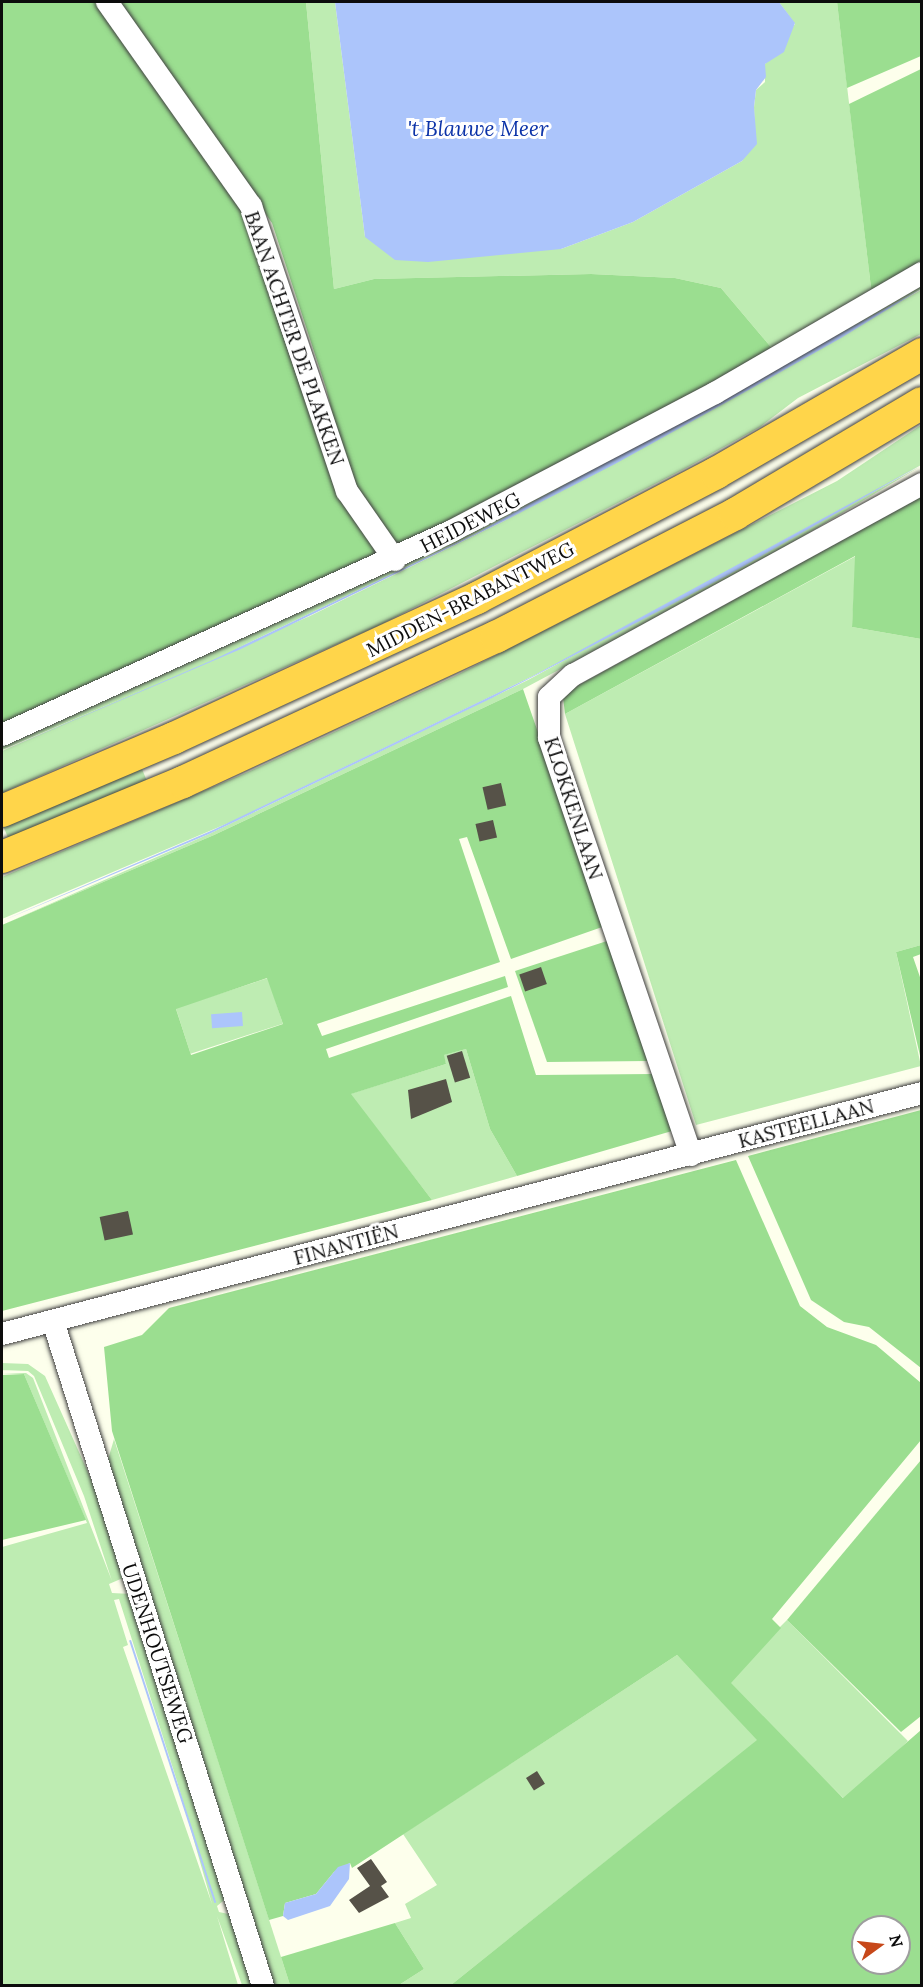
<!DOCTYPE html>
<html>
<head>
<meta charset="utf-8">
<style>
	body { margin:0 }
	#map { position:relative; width:923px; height:1987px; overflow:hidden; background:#fdffec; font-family:Lora,serif }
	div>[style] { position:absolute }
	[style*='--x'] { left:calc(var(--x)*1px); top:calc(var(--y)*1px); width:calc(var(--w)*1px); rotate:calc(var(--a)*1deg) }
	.green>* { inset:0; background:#beecb2; transform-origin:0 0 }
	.forest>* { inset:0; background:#9bde90 }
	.water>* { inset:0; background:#acc5fb; transform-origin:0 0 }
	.building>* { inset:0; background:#565248; transform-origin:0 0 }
	.roads { filter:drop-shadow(0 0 2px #3f3f3f) drop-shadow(0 0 2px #3f3f3f) }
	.minor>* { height:22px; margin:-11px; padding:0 11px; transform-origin:11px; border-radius:11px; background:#fff }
	.highway>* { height:32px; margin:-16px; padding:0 16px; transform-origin:16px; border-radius:16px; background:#ffd54a }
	span { translate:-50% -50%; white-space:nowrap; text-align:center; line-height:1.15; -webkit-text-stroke:6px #fff; paint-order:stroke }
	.street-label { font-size:20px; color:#0c0c0c }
	.water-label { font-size:21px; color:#0c33a8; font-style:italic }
	.frame { position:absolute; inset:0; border:3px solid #0c0c0c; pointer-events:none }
	.north { position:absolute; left:851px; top:1915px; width:60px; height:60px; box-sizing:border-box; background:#fff; border:2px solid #9e9e9e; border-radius:50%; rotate:75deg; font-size:16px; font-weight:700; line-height:24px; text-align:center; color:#0c0c0c }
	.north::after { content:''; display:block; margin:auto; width:21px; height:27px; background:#c7481a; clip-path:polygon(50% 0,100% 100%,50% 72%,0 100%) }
</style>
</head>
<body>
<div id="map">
	<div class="green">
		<div style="clip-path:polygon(306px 2px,335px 2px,365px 237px,561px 249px,633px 222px,742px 161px,755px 140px,754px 107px,756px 90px,765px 82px,765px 64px,795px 24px,779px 2px,837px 2px,872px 296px,775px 352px,721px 288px,675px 278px,591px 274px,374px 279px,334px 289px)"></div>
		<div style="clip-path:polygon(921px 279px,921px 289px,846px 334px,475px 534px,215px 659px,2px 750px,2px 741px)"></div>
		<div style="clip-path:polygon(921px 290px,921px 334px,798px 398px,760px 427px,688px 467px,380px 625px,2px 793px,2px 751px,310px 616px,504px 521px)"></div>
		<div style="clip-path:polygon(921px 425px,921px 465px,730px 572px,531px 677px,233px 821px,2px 919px,2px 877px,248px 772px,453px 677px,837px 481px)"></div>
		<div style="clip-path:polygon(921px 466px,750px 568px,523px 689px,214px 835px,2px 925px,209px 834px,528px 680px)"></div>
		<div style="clip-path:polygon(856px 556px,852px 627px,921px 639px,921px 945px,896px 952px,921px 1066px,696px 1125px,565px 714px)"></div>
		<div style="left:140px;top:764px;width:24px;height:150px;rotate:68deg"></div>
		<div style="left:268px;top:978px;width:48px;height:97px;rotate:72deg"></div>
		<div style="clip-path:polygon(466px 1049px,490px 1129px,517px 1176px,432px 1200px,350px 1094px,446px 1064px,443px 1055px)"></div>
		<div style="clip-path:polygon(evenodd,2px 1363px,28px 1364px,45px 1376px,100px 1499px,123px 1578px,109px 1584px,112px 1593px,131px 1594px,228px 1897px,217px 1906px,219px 1912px,233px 1915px,256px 1985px,242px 1985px,217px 1916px,238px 1985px,2px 1985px,2px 1547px,87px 1523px,24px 1374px,2px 1373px,26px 1373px,33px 1378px,112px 1581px,84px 1496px,34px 1376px,28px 1371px,2px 1370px,2px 1363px,119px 1599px,177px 1781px,212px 1904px,123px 1647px,128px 1645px,114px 1600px,119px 1599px)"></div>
		<div style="clip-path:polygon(114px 1439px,213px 1745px,290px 1985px,274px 1985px,225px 1835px,107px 1463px)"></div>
		<div style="left:787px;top:1620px;width:171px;height:86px;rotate:45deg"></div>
		<div style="clip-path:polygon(677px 1655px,758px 1740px,451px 1985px,399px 1985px,424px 1969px,395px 1923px,411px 1918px,405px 1904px,437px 1885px,403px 1834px)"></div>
	</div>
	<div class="forest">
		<div style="clip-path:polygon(2px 2px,95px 2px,238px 200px,377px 556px,2px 729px)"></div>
		<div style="clip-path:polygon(119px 2px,306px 2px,334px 289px,374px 279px,591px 274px,675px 278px,721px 288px,775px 352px,399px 547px,371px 516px,345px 464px,326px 388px,272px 223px)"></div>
		<div style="clip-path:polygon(837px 2px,921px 2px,921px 56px,847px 88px)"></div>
		<div style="clip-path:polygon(921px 69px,921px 266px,872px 296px,849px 104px)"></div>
		<div style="clip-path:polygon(921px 497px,921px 639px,852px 627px,855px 556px,565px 714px,563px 697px,577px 686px)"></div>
		<div style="clip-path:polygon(evenodd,523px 689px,605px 926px,511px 959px,467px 837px,459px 839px,500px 962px,317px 1024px,322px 1036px,505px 976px,508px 987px,326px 1049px,329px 1058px,511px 996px,536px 1075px,653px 1074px,672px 1131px,517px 1176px,490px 1129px,466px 1049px,444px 1055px,446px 1064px,351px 1094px,432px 1200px,2px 1311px,2px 925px,214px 835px,523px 689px,267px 978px,283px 1024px,191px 1055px,176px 1009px,267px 978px)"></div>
		<div style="clip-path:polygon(610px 940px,649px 1061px,547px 1062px,515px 971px)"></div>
		<div style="clip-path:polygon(921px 945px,921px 954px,913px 957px,921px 980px,921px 1060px,896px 952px)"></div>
		<div style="clip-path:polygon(921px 1110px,922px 1110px,921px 1368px,869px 1327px,844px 1322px,811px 1300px,748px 1156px)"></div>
		<div style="clip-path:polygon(evenodd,736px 1160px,800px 1306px,827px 1327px,876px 1345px,921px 1383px,921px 1440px,772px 1619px,781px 1628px,731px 1683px,843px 1798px,921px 1730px,921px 1985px,451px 1985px,757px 1740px,677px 1655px,352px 1868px,350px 1863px,334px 1872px,316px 1894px,285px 1903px,283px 1916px,269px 1920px,112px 1431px,104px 1347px,142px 1335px,169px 1308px,736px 1160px,863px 1927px,899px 1927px,899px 1963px,863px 1963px,863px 1927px)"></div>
		<div style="clip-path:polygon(24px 1374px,86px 1520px,2px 1540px,2px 1375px)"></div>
		<div style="clip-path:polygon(921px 1460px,921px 1716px,901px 1732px,787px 1620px)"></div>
		<div style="clip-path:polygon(395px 1923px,424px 1969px,399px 1985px,290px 1985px,281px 1957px)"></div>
	</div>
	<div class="water">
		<div style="clip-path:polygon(335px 2px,779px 2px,795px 23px,784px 52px,765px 64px,766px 77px,756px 90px,754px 107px,757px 144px,742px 161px,633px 222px,561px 249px,428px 262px,395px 260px,365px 237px)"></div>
		<div style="clip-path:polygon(921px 289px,841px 338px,754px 387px,615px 464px,504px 521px,241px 649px,2px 751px,215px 659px,475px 534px)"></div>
		<div style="clip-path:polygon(921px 465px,728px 575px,492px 698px,209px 834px,2px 921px,213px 830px,531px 677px)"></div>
		<div style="left:242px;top:1012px;width:14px;height:31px;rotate:86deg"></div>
		<div style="left:131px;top:1640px;width:276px;height:2px;rotate:72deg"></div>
		<div style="clip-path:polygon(350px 1863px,349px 1879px,330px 1906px,288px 1920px,283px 1916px,285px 1903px,316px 1894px,338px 1867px)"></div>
	</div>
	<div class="building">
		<div style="left:501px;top:783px;width:23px;height:19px;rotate:77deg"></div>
		<div style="left:493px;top:820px;width:18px;height:18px;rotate:77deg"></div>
		<div style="left:541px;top:967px;width:18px;height:23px;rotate:71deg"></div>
		<div style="left:462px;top:1051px;width:28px;height:16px;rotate:73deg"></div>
		<div style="clip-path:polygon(446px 1079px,452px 1102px,411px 1119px,408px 1090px)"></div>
		<div style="left:128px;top:1211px;width:24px;height:29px;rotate:78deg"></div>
		<div style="left:537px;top:1771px;width:15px;height:13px;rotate:58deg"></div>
		<div style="clip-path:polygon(371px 1859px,387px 1882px,381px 1886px,389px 1897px,359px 1913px,349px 1900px,370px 1886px,357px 1868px)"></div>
	</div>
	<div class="roads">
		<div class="minor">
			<div style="--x:107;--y:2;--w:250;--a:54.8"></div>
			<div style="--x:251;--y:206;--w:301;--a:71.4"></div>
			<div style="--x:347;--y:491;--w:84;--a:55.2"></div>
			<div style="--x:2;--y:735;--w:492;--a:-24.4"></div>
			<div style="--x:450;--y:532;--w:299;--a:-27.7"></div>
			<div style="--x:715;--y:393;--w:239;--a:-30.1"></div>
			<div style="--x:691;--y:1155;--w:441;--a:-108.8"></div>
			<div style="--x:549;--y:738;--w:41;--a:-90"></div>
			<div style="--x:549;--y:697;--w:33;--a:-43"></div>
			<div style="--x:573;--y:675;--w:398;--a:-28.7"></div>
			<div style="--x:53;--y:1321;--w:697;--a:72.47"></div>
			<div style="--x:2;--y:1334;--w:951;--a:-14.68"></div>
		</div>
		<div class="highway">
			<div style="--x:2;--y:811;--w:187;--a:-23"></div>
			<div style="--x:174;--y:738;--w:334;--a:-24.8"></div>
			<div style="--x:477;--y:598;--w:270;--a:-27.6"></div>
			<div style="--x:716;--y:473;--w:238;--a:-30"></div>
			<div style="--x:2;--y:857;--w:196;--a:-22.5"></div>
			<div style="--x:183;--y:782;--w:345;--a:-24.9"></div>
			<div style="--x:496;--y:637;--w:269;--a:-27.2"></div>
			<div style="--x:735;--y:514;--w:217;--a:-30.7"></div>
		</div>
	</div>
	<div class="street-label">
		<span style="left:295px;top:338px;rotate:71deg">BAAN ACHTER DE PLAKKEN</span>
		<span style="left:470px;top:522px;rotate:-27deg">HEIDEWEG</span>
		<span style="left:470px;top:599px;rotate:-27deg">MIDDEN-BRABANTWEG</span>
		<span style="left:574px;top:808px;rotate:72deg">KLOKKENLAAN</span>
		<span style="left:806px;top:1123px;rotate:-15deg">KASTEELLAAN</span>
		<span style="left:346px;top:1244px;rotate:-15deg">FINANTIËN</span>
		<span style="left:158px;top:1653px;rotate:72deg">UDENHOUTSEWEG</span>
	</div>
	<div class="water-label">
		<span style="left:478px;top:129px">'t Blauwe Meer</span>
	</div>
	<div class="frame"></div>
	<div class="north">N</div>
</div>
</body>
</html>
